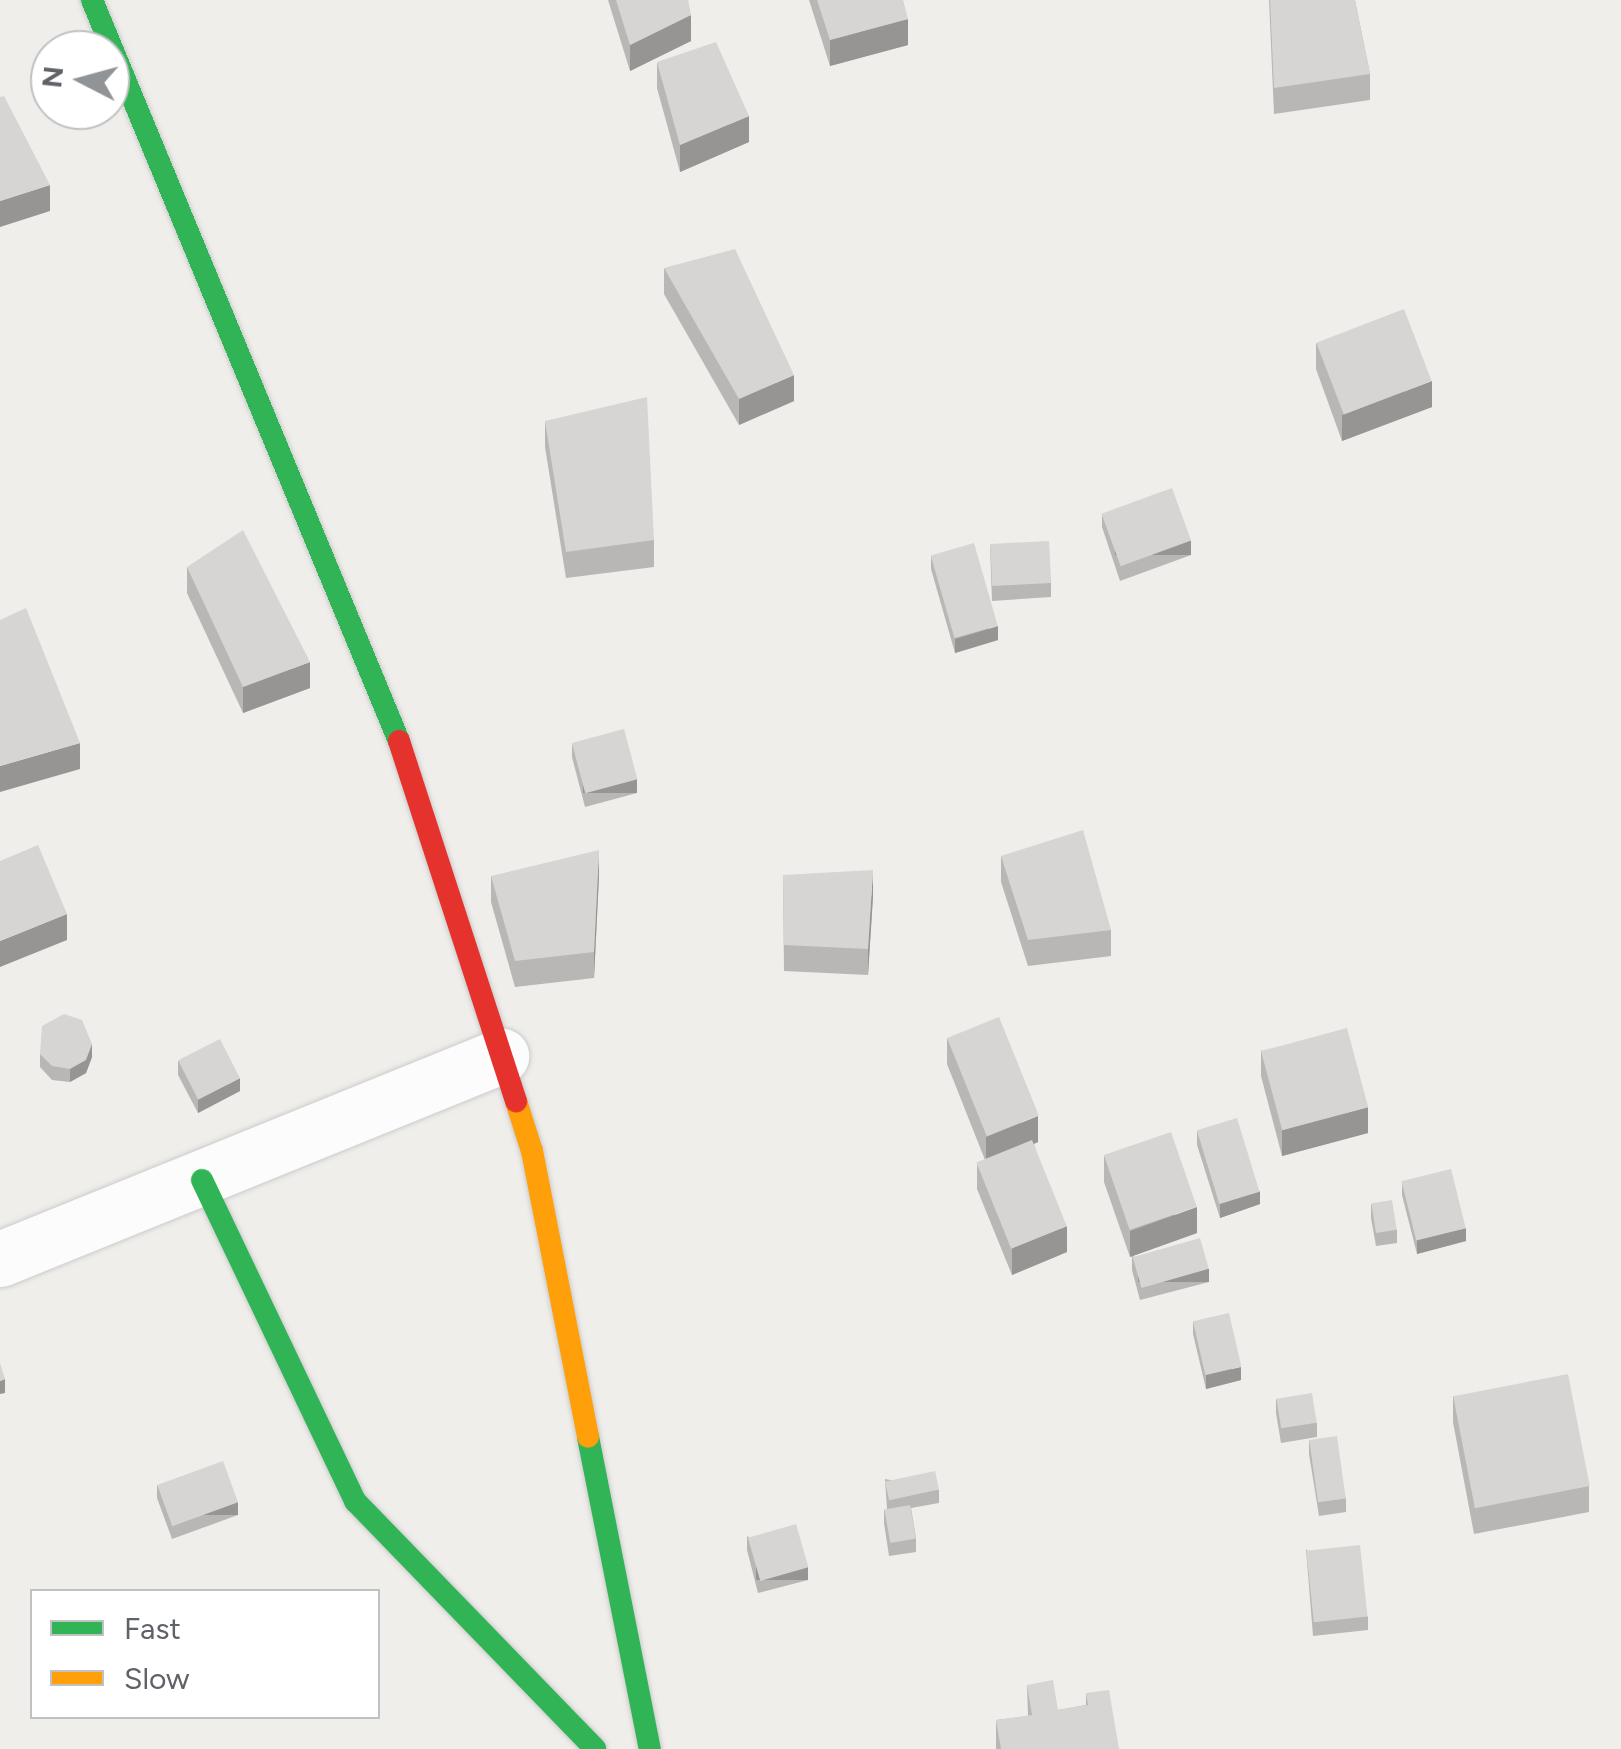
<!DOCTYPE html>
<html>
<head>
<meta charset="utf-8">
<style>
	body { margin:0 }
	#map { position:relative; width:1621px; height:1749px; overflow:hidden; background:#efeeea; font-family:Figtree,sans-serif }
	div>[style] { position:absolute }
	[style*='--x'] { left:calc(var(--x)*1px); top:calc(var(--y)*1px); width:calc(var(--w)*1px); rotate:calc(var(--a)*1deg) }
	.roads { filter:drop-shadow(0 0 2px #cbcccc) drop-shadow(0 0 2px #cbcccc) }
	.street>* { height:55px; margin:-27.5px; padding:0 27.5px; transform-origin:27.5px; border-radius:27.5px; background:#fdfcfc }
	.fast>* { height:22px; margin:-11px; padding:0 11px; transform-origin:11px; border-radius:11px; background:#30b455 }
	.slow>* { height:22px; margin:-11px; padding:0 11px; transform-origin:11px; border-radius:11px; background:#ff9f0a }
	.jam>* { height:22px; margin:-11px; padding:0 11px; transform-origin:11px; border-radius:11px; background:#e5322d }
	.wall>* { inset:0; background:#b8b7b5 }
	.shaded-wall>* { inset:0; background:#969594; transform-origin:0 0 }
	.building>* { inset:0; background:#d6d5d3; transform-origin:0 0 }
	span { translate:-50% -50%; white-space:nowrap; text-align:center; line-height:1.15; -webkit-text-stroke:9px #fff; paint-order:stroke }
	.legend { position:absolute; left:30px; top:1589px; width:350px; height:130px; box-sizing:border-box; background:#fff; border:2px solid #bfc1c3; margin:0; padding:12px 18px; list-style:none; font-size:30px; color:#5f6368 }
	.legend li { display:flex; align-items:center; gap:20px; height:50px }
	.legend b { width:50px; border:2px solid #bfc1c3 }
	.north { position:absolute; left:30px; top:30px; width:100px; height:100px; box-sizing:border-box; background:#fff; border:2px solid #bfc1c3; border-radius:50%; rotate:276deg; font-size:28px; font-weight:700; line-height:40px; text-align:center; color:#5f6368 }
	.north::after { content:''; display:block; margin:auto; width:35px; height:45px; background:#919496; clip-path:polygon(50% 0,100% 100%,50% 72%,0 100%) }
</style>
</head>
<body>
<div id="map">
	<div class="roads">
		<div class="street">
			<div style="--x:0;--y:1259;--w:541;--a:-22.06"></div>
		</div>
		<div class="fast">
			<div style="--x:92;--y:0;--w:802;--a:67.5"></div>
			<div style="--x:202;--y:1180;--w:356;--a:64.5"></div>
			<div style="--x:355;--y:1501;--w:345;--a:45.9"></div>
			<div style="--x:588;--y:1437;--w:318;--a:78.8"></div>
		</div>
		<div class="slow">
			<div style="--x:516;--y:1101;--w:52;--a:72.3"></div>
			<div style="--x:532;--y:1151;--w:291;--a:78.9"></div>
		</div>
		<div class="jam">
			<div style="--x:399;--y:741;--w:379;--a:72"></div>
		</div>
	</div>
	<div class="wall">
		<div style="clip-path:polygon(608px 0,688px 0,691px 41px,630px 71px)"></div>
		<div style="clip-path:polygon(809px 0,903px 0,908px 45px,830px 66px)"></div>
		<div style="clip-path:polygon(1269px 0,1355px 0,1370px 74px,1370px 100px,1274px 114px)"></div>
		<div style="clip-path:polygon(657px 62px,749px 142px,680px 172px,657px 88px)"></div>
		<div style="clip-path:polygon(664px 268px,794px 401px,739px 425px,664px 294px)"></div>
		<div style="clip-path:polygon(1316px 343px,1432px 407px,1342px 441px,1316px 369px)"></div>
		<div style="clip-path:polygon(545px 421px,654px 540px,654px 567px,566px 578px,545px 447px)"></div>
		<div style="clip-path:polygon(1102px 514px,1191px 555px,1120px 581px,1102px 527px)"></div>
		<div style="clip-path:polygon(990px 546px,1051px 583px,1051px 597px,992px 601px)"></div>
		<div style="clip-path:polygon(931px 556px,998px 640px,955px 653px,931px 569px)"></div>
		<div style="clip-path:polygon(187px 567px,310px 688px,243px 713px,187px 593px)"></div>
		<div style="clip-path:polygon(572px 744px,637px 793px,585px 807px,572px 757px)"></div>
		<div style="clip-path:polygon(1001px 856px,1111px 930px,1111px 956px,1028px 966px,1001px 882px)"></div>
		<div style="clip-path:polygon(783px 875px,873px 896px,868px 975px,784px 971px)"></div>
		<div style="clip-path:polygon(491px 876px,599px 876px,594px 978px,515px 987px,491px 902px)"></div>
		<div style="clip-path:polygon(947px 1038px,1038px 1142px,1034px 1144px,1067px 1252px,1012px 1275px,977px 1189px,977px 1163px,985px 1160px,947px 1064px)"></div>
		<div style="clip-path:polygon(1261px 1050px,1368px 1133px,1282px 1156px,1261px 1076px)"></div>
		<div style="clip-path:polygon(40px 1054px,92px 1057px,86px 1073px,70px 1082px,52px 1080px,40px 1067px)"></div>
		<div style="clip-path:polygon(178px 1061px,240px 1091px,198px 1113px,178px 1075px)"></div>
		<div style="clip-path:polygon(1197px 1131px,1260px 1204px,1220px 1218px,1197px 1145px)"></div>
		<div style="clip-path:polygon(1104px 1156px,1197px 1233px,1130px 1257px,1104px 1182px)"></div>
		<div style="clip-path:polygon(1402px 1182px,1466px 1241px,1417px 1254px,1402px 1195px)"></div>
		<div style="clip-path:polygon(1371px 1204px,1397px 1230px,1397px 1243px,1376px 1246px,1371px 1218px)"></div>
		<div style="clip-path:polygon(1132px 1256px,1209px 1282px,1140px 1300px,1132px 1270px)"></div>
		<div style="clip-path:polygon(1193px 1321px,1241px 1380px,1206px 1389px,1193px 1334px)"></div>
		<div style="clip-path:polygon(1453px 1396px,1589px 1486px,1589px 1512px,1474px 1534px,1453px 1422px)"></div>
		<div style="clip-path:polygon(1276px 1399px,1317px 1423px,1317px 1437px,1281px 1443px,1276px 1413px)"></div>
		<div style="clip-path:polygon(1309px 1440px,1346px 1498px,1346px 1512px,1319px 1516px,1309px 1454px)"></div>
		<div style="clip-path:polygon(885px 1479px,939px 1490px,939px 1503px,911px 1508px,916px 1538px,916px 1552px,889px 1556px,884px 1523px,884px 1510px,887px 1509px)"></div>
		<div style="clip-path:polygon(157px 1485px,238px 1515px,172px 1539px,157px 1498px)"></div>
		<div style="clip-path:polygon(747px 1536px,808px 1580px,758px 1593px,747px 1550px)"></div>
		<div style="clip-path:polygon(1306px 1549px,1368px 1617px,1368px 1630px,1313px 1636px)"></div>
		<div style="clip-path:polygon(1027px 1685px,1058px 1710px,1086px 1705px,1086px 1693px,1119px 1749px,996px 1749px,996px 1720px,1028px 1716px)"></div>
	</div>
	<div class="shaded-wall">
		<div style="clip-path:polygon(691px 15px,691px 41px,630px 71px,630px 45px)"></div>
		<div style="clip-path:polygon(908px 19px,908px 45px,830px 66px,830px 40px)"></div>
		<div style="clip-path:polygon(749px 116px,749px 142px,680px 172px,680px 145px)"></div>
		<div style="clip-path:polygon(50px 185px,50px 211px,0 227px,0 201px)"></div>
		<div style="clip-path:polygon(794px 375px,794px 401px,739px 425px,739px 399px)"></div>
		<div style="clip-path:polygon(1432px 381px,1432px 407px,1342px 441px,1342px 415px)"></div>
		<div style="left:1191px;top:541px;width:14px;height:76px;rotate:90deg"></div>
		<div style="clip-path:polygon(998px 626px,998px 640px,955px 653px,955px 639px)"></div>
		<div style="clip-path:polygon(310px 662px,310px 688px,243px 713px,243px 687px)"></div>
		<div style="clip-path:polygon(80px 743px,80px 769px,0 792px,0 766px)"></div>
		<div style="left:637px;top:779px;width:14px;height:54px;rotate:90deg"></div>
		<div style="clip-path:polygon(599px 850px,599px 876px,594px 978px,594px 952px)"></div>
		<div style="clip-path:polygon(873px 870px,873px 896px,868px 975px,868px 949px)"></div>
		<div style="clip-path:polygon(67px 914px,67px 940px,0 967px,0 941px)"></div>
		<div style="clip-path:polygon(92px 1044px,92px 1057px,86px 1073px,70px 1082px,70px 1069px)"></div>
		<div style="clip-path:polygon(240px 1078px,240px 1091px,198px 1113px,198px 1100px)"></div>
		<div style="clip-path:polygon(1368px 1107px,1368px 1133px,1282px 1156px,1282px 1130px)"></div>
		<div style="clip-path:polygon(1038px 1116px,1038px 1142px,986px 1164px,986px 1137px)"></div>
		<div style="clip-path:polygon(1260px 1191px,1260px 1204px,1220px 1218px,1220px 1204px)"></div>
		<div style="clip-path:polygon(1197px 1207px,1197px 1233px,1130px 1257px,1130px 1231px)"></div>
		<div style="clip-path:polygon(1067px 1226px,1067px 1252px,1012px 1275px,1012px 1248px)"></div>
		<div style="clip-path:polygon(1466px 1228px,1466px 1241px,1417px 1254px,1417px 1240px)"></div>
		<div style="left:1209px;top:1269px;width:13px;height:71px;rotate:90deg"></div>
		<div style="clip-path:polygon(1241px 1367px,1241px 1380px,1206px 1389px,1206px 1375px)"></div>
		<div style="clip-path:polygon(5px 1379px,5px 1393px,0 1394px,0 1381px)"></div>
		<div style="left:238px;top:1502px;width:13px;height:70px;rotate:90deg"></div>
		<div style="left:808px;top:1567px;width:13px;height:52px;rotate:90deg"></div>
	</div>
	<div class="building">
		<div style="clip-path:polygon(616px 0,688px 0,691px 15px,630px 45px)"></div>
		<div style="clip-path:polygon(817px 0,903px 0,908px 19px,830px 40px)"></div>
		<div style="clip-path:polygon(1270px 0,1355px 0,1370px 74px,1274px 88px)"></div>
		<div style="clip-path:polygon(716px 42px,749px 116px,680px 145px,657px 62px)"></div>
		<div style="clip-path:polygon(4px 96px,50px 185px,0 201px,0 97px)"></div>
		<div style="clip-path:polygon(735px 249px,794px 375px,739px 399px,664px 268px)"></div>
		<div style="left:1404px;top:309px;width:77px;height:94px;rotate:69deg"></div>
		<div style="clip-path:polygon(647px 397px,654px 540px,566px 552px,545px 421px)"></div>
		<div style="left:1172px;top:488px;width:56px;height:75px;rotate:70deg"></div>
		<div style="clip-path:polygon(243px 530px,310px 662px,243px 687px,187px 567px)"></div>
		<div style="left:1049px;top:541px;width:42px;height:59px;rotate:87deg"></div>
		<div style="left:974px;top:543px;width:86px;height:45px;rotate:74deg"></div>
		<div style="clip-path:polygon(26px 608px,80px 743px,0 766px,0 620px)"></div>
		<div style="left:624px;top:729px;width:52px;height:54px;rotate:75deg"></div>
		<div style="clip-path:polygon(1083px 830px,1111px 930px,1028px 940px,1001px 856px)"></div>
		<div style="clip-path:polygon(38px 845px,67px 914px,0 941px,0 861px)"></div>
		<div style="clip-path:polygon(599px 850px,594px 952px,515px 961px,491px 876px)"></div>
		<div style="clip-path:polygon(873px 870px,868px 949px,784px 945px,783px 875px)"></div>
		<div style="clip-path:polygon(64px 1014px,82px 1020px,92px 1044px,86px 1060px,70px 1069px,52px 1066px,40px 1054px,42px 1026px)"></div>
		<div style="left:999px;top:1017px;width:106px;height:56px;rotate:68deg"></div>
		<div style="left:1347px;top:1028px;width:82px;height:89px;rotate:75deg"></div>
		<div style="left:220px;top:1039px;width:44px;height:47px;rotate:63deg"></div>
		<div style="left:1237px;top:1118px;width:77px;height:42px;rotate:73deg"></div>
		<div style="left:1171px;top:1132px;width:79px;height:71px;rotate:71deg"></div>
		<div style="left:1032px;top:1140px;width:93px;height:60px;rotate:68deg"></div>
		<div style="left:1451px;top:1169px;width:61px;height:51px;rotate:76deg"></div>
		<div style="left:1392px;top:1200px;width:30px;height:21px;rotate:81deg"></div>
		<div style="left:1200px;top:1238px;width:32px;height:70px;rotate:74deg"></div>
		<div style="left:1229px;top:1313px;width:55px;height:37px;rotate:77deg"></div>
		<div style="clip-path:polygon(0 1363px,5px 1379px,0 1381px)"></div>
		<div style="left:1568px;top:1374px;width:114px;height:117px;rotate:79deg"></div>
		<div style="left:1312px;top:1393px;width:30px;height:36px;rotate:81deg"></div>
		<div style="left:1337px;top:1436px;width:63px;height:28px;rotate:82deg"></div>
		<div style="left:223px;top:1461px;width:44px;height:70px;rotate:70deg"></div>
		<div style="left:935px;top:1471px;width:19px;height:51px;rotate:78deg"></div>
		<div style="left:910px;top:1505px;width:34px;height:26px;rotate:80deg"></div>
		<div style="left:796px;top:1524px;width:45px;height:50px;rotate:74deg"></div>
		<div style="left:1360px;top:1545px;width:72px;height:54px;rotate:84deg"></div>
		<div style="clip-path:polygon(1053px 1680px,1058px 1710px,1088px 1705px,1086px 1693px,1109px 1690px,1119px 1749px,1001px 1749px,996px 1720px,1032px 1715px,1027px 1685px)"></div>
	</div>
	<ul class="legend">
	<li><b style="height:12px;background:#30b455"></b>Fast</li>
	<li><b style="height:12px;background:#ff9f0a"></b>Slow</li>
	</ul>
	<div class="north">N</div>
</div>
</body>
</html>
